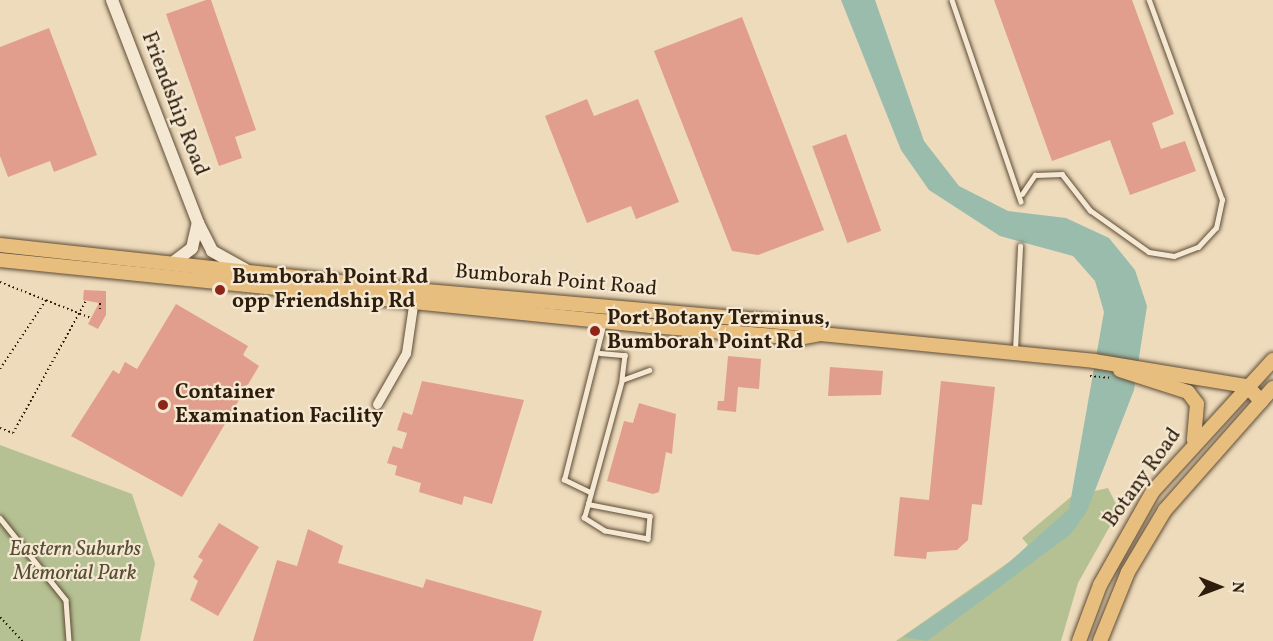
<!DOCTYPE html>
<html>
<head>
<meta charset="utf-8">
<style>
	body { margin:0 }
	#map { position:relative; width:1273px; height:641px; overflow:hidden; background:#eedbbc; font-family:Vollkorn,serif }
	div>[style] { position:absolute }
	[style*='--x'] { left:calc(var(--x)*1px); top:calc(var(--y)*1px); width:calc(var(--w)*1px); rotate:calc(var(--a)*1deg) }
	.green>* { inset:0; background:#b5c193 }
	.water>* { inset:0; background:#9abcac }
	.building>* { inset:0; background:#e19e8d; transform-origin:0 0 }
	.path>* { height:2px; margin-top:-1px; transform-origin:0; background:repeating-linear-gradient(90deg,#2e1d0a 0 1.5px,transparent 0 4.5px) }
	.roads { filter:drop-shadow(0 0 2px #5e4c36) drop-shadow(0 0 2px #5e4c36) }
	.lane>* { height:4.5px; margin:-2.25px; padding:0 2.25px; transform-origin:2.25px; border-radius:2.25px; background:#f4e8d3 }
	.street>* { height:9px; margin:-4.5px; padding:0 4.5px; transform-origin:4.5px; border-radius:4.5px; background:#f4e8d3 }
	.secondary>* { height:12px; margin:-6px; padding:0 6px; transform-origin:6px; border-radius:6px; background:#f4e8d3 }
	.primary>* { height:14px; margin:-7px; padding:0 7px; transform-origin:7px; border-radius:7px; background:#e7be7e }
	.dots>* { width:16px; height:16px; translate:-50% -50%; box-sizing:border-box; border:3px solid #f4e8d3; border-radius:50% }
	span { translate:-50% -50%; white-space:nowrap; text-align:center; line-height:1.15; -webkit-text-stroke:4.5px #f4e8d3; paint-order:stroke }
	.street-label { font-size:21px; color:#2e1d0a }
	.poi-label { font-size:21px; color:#2e1d0a; font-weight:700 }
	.left { translate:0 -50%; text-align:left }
	.park-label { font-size:21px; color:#564e33; font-style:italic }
	.north { position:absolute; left:1189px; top:557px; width:60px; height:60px; -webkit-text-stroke:4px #f4e8d3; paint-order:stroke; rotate:91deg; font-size:16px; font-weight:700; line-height:24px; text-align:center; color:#2e1d0a }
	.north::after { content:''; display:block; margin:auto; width:21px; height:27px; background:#2e1d0a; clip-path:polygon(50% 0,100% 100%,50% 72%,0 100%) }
</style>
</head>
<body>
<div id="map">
	<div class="green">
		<div style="clip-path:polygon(0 445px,132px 494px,155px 563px,140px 641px,0 641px)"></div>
		<div style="clip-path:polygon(1108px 488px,1119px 510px,1078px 583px,1061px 641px,896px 641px,1019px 555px,1028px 545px,1022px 538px,1072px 496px)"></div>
	</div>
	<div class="water">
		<div style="clip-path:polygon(841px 0,875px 0,924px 141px,959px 186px,1008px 211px,1066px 218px,1109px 238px,1135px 270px,1147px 306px,1134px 390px,1087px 511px,1071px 534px,927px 641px,903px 637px,999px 571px,1069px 509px,1104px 312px,1095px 281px,1073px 256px,1000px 236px,929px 190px,901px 150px)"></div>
	</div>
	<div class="building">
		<div style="clip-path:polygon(206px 0,211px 0,256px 130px,235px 137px,242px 158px,219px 166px,166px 14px)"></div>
		<div style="clip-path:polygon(994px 0,1132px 0,1174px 114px,1152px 123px,1161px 149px,1185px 141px,1196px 171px,1130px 195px,1110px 140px,1052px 161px)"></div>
		<div style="clip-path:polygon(742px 17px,824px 230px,758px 255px,732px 251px,654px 51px)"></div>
		<div style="clip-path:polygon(49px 28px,97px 155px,54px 172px,50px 161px,8px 177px,0 156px,0 47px)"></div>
		<div style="clip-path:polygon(587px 99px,594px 116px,638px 99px,679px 202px,636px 219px,631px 206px,587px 223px,545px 116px)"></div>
		<div style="left:846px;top:134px;width:103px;height:36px;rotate:70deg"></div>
		<div style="clip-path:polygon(84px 290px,106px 291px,106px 315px,98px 329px,88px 324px,99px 303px,83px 300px)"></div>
		<div style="clip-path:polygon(176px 304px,248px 346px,243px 355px,259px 366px,182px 497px,71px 436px,113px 370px,119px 374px,125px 362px,137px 369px)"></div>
		<div style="clip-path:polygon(728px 356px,761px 359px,759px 389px,738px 387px,736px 412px,717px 410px,718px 401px,724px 401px)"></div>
		<div style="clip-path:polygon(830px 367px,883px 371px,881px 395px,828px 396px)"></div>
		<div style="clip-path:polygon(422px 381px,524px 400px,492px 504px,464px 496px,462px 505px,419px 492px,421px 483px,395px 475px,397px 466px,387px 463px,393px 446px,402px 449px,407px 433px,397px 430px,403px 412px,412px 415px)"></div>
		<div style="clip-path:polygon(941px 381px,995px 387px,982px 505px,972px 504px,968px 540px,957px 550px,927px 552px,926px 559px,894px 556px,900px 497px,929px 500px)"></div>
		<div style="clip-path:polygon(639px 403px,676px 414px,672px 454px,666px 452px,659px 492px,653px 494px,607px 481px,624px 421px,633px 423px)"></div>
		<div style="clip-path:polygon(219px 523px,259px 547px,218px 616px,190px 600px,198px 581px,193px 577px,203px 560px,198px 557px)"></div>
		<div style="clip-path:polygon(308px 529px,343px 546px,338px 563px,423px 588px,426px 579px,542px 611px,533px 641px,253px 641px,277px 560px,297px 566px)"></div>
	</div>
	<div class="path">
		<div style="--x:0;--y:282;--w:98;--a:21.6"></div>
		<div style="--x:100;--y:303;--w:9;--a:90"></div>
		<div style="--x:0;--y:369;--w:83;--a:-56.3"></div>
		<div style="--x:1090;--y:376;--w:22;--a:5"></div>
		<div style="--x:0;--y:428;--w:14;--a:21"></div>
		<div style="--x:13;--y:433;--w:151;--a:-61.1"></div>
		<div style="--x:0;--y:617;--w:33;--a:47"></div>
	</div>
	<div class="roads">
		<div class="lane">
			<div style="--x:952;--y:0;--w:213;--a:71.1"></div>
			<div style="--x:1022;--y:194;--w:23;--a:-56"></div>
			<div style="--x:1035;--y:175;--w:27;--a:-2"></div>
			<div style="--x:1062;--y:174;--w:46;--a:52.1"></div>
			<div style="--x:1090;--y:210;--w:72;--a:35.4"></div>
			<div style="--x:1149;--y:252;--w:25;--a:9"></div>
			<div style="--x:1174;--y:256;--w:26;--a:-21"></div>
			<div style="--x:1198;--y:247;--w:26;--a:-47"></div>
			<div style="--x:1216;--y:228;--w:29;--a:-78"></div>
			<div style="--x:1222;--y:200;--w:213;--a:-110.1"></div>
			<div style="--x:1015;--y:350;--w:104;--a:-87.2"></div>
			<div style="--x:600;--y:353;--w:25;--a:5"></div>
			<div style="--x:625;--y:355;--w:25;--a:97"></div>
			<div style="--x:591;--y:493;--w:30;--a:-154"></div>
			<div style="--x:564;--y:480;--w:163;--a:-75.8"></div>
			<div style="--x:588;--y:504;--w:63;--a:11"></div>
			<div style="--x:650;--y:516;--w:23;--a:95"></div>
			<div style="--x:648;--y:539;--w:44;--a:-169.5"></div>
			<div style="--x:605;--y:531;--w:25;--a:-148"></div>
			<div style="--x:584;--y:518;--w:15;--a:-74"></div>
			<div style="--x:588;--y:504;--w:11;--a:-75"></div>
			<div style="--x:591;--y:493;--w:117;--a:-74.7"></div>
			<div style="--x:622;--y:380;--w:29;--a:-20"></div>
			<div style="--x:0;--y:518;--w:105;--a:51.2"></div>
			<div style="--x:66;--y:600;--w:41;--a:85.8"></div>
		</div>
		<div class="street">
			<div style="--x:377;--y:404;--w:59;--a:-60.4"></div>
			<div style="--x:406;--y:353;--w:55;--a:-81.6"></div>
		</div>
		<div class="secondary">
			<div style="--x:112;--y:0;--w:239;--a:68.9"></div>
			<div style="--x:198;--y:223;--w:31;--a:63"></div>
			<div style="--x:212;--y:251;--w:38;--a:29"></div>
			<div style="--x:171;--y:264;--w:26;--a:-37"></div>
			<div style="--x:192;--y:248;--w:26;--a:-77"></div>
		</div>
		<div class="primary">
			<div style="--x:0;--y:245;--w:417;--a:6.2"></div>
			<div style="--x:415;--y:290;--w:387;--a:5"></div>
			<div style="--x:801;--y:324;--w:21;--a:28"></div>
			<div style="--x:0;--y:260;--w:654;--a:5.79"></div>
			<div style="--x:651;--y:326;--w:149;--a:4.6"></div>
			<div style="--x:800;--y:338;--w:20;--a:-11"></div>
			<div style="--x:820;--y:334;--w:275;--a:5.6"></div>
			<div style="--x:1094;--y:361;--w:155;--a:9.3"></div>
			<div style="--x:1247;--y:386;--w:21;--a:47"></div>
			<div style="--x:1120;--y:370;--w:71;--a:17.9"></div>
			<div style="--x:1188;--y:392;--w:15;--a:53"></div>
			<div style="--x:1197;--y:404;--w:36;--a:95"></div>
			<div style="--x:1079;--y:641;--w:60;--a:-69.4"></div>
			<div style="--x:1100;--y:585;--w:108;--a:-60.6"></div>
			<div style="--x:1153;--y:491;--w:178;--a:-47.5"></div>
			<div style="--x:1100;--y:641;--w:74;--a:-67.9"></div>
			<div style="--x:1128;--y:572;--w:72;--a:-59.2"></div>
			<div style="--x:1165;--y:510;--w:163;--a:-48.5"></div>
		</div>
	</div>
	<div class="dots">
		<div style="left:220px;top:290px;background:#8f2418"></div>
		<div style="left:595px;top:331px;background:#8f2418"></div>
		<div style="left:163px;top:405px;background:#8f2418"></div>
	</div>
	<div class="street-label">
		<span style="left:174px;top:104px;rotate:69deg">Friendship Road</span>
		<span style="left:556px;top:281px;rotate:5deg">Bumborah Point Road</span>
		<span style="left:1143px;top:478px;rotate:-54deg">Botany Road</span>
	</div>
	<div class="poi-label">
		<span class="left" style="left:232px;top:290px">Bumborah Point Rd<br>opp Friendship Rd</span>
		<span class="left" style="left:607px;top:331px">Port Botany Terminus,<br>Bumborah Point Rd</span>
		<span class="left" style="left:175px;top:405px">Container<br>Examination Facility</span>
	</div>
	<div class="park-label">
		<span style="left:75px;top:562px">Eastern Suburbs<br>Memorial Park</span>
	</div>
	<div class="north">N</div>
</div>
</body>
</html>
